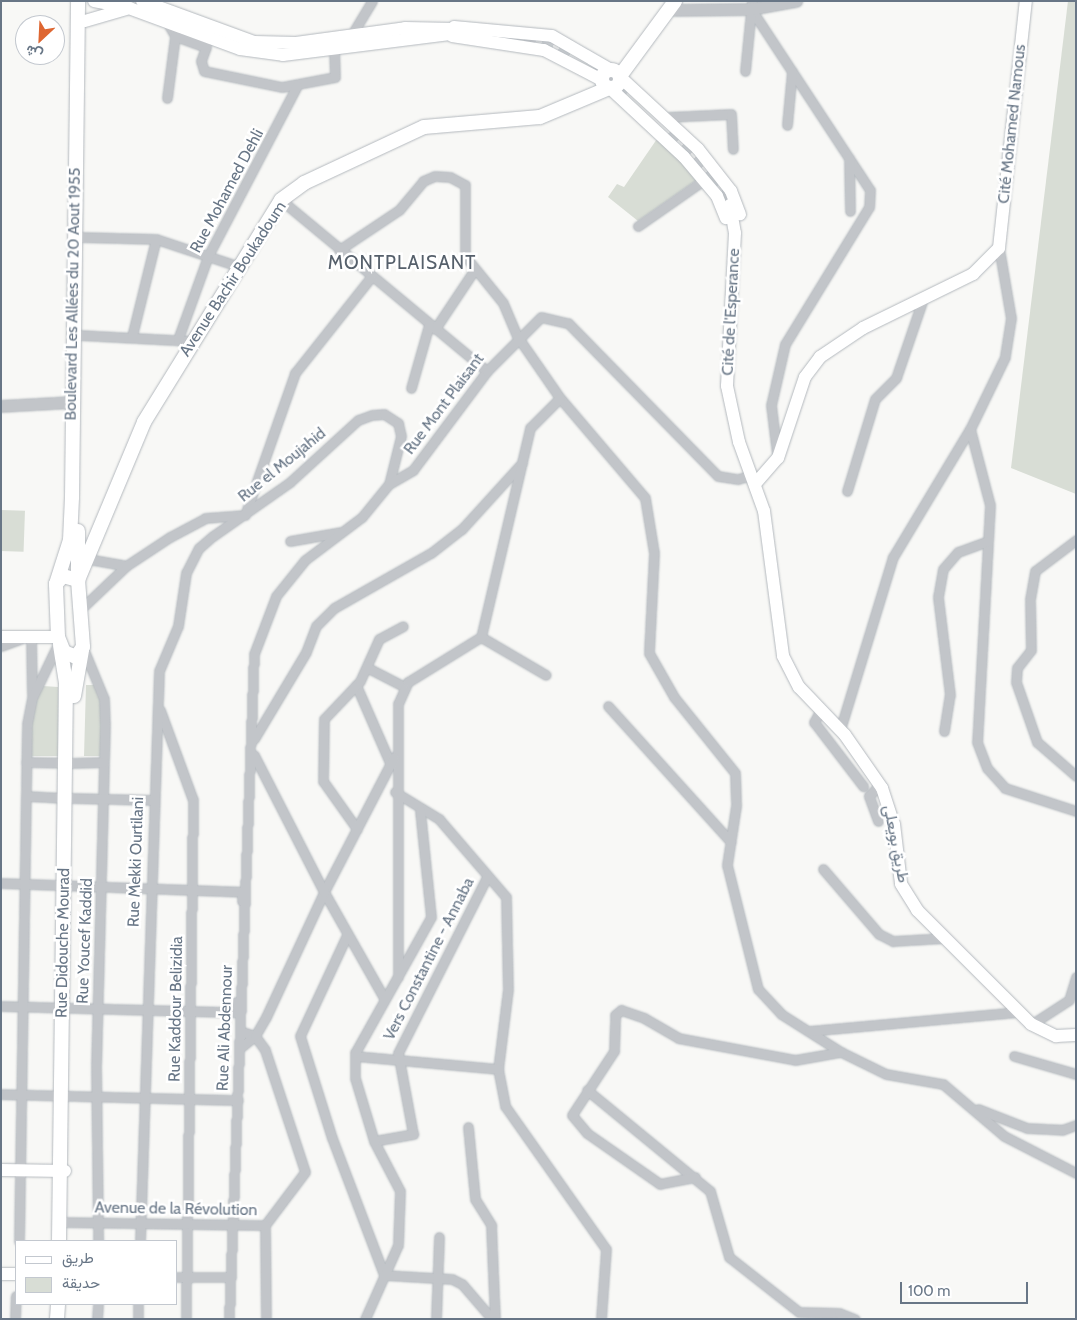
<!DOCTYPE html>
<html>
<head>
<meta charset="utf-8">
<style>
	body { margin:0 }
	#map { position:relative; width:1077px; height:1320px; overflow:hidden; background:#f8f8f6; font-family:Cabin,Vazirmatn,sans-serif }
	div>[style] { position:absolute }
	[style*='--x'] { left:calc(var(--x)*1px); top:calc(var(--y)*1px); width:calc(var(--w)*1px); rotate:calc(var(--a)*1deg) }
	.green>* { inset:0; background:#d8ddd5; transform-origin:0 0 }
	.secondary-tunnel>* { height:12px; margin-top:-6px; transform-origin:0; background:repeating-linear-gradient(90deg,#cdd1d4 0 12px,transparent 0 18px) }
	.roads { filter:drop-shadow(0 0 1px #b4b9be) drop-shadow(0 0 1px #b4b9be) }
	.minor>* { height:9px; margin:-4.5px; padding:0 4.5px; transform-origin:4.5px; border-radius:4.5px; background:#c2c5c9 }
	.tertiary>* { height:11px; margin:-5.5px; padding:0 5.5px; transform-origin:5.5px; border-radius:5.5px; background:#c2c5c9 }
	.secondary>* { height:12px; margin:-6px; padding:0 6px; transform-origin:6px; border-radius:6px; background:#fff }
	.primary>* { height:14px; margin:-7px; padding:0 7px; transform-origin:7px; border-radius:7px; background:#fff }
	.primary>.ring { margin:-7px; padding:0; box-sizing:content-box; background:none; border:14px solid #fff; border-radius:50% }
	span { translate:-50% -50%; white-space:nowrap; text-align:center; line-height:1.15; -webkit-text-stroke:5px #fff; paint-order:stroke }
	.street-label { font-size:16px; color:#687686 }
	.quarter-label { font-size:19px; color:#56606b; letter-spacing:1px }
	.frame { position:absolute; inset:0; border:2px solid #687686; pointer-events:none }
	.legend { position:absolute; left:15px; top:1240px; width:162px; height:65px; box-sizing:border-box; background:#fff; border:1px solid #c3c8cf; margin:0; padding:6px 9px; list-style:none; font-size:15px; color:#687686 }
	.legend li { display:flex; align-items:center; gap:10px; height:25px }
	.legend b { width:25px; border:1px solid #c3c8cf }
	.north { position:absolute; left:15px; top:15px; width:50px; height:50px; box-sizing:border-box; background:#fff; border:1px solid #c3c8cf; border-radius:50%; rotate:205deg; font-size:14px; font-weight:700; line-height:20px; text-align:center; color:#687686 }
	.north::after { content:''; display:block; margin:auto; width:18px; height:22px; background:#de6631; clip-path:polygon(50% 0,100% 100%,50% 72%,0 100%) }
	.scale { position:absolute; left:900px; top:1282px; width:128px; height:22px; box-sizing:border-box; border:2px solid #687686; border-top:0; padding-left:6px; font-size:15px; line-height:18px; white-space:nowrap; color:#687686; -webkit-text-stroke:4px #fff; paint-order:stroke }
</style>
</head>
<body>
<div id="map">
	<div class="green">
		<div style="clip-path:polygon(1068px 1px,1076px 1px,1076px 494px,1011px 468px)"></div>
		<div style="clip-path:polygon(659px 136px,698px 179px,638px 221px,608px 197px,617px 184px,624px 187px)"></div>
		<div style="left:1px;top:510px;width:24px;height:41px;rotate:2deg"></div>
		<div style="clip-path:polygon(86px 685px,95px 685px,101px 699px,101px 756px,84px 756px)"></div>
		<div style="clip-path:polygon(43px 686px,58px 687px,59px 756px,29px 756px,30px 711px)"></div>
	</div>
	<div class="secondary-tunnel">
		<div style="--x:524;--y:39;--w:50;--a:15.2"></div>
		<div style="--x:595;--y:66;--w:42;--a:38.2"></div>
		<div style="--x:671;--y:131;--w:60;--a:48.4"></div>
		<div style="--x:711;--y:176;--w:35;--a:57"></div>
	</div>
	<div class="roads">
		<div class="minor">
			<div style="--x:751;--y:9;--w:217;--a:56.7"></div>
			<div style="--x:870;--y:190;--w:17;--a:93"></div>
			<div style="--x:869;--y:207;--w:161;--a:121.5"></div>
			<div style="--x:785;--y:344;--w:63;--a:102.9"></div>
			<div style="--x:771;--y:405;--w:49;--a:83"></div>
			<div style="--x:167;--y:22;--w:16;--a:60"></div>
			<div style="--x:175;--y:36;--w:33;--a:20"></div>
			<div style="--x:206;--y:47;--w:15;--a:110"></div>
			<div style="--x:201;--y:61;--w:10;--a:73"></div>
			<div style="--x:204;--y:71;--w:80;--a:11.6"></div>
			<div style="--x:282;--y:87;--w:54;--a:-10.7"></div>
			<div style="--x:335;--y:77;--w:28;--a:-92"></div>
			<div style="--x:351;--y:36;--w:41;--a:-59"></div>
			<div style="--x:745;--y:71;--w:70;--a:-84.3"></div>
			<div style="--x:167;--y:98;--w:63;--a:-82.6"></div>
			<div style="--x:667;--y:117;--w:64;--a:-2.7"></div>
			<div style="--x:731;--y:114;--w:35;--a:87"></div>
			<div style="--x:787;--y:125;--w:54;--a:-84.7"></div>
			<div style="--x:849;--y:158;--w:53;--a:88.9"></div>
			<div style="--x:281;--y:200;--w:268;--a:39.7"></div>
			<div style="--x:638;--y:226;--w:80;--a:-34.9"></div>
			<div style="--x:80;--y:237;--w:76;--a:1.5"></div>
			<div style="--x:156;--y:239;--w:89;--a:18.4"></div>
			<div style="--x:999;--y:248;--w:71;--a:80.3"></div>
			<div style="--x:1011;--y:318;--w:39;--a:99"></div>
			<div style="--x:1005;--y:357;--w:80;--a:115.9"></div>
			<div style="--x:970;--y:429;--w:79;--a:75.3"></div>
			<div style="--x:990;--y:505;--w:237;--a:93.1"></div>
			<div style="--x:977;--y:742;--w:28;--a:69"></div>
			<div style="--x:987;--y:768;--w:27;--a:48"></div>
			<div style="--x:1005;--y:788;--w:75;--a:17.9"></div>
			<div style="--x:339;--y:250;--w:72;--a:-33.7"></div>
			<div style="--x:399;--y:210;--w:38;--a:-50"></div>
			<div style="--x:423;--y:181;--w:13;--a:-23"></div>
			<div style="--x:435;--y:176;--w:15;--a:4"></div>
			<div style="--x:450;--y:177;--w:17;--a:28"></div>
			<div style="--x:465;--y:185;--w:71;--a:90"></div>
			<div style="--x:465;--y:256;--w:60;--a:51"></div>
			<div style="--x:503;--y:303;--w:36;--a:67"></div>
			<div style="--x:517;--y:336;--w:75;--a:55.3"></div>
			<div style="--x:560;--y:398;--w:131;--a:49.6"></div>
			<div style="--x:645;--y:498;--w:56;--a:80.7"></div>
			<div style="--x:654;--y:553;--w:100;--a:92.9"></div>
			<div style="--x:649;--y:653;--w:51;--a:60.4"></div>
			<div style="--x:674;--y:697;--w:97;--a:51.2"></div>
			<div style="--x:735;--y:773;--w:33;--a:88"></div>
			<div style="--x:736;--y:806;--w:60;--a:98.7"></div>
			<div style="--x:727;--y:865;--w:128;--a:76"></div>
			<div style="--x:758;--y:989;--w:34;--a:47"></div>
			<div style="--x:781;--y:1014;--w:71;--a:32.3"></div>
			<div style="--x:841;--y:1052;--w:50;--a:26.1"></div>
			<div style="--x:886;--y:1074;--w:58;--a:10"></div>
			<div style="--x:943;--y:1084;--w:80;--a:40.4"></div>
			<div style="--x:1004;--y:1136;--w:81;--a:27.2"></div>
			<div style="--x:435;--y:329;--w:72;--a:-56.3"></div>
			<div style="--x:79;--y:335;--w:113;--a:3"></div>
			<div style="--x:132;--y:336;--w:100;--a:-76.1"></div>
			<div style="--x:178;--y:339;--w:88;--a:-70.1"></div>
			<div style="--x:208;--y:256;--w:192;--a:-62.4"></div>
			<div style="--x:411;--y:388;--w:66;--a:-74.1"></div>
			<div style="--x:847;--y:491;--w:96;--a:-73.1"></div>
			<div style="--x:875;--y:399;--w:30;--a:-45"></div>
			<div style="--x:896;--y:378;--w:80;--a:-71.1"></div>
			<div style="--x:245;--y:515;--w:151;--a:-70.6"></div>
			<div style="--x:295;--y:373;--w:122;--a:-51.6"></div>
			<div style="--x:1076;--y:540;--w:51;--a:142.9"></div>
			<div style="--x:1035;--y:571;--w:29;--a:100"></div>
			<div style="--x:1030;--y:600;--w:50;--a:88.9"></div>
			<div style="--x:1031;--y:650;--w:23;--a:128"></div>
			<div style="--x:1017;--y:668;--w:14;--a:94"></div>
			<div style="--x:1016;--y:682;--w:64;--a:70.7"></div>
			<div style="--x:1037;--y:742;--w:52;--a:41.1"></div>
			<div style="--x:290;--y:541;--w:52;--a:-10"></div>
			<div style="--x:88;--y:559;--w:39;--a:10"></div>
			<div style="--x:81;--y:609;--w:62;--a:-43.7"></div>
			<div style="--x:126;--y:566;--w:53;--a:-33.4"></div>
			<div style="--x:170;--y:537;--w:40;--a:-28"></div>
			<div style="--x:205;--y:518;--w:40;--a:-4.3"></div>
			<div style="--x:31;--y:637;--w:60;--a:89"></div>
			<div style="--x:481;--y:637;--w:75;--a:30.3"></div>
			<div style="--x:1;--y:646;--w:27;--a:-20"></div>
			<div style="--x:83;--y:648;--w:55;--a:67.6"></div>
			<div style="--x:104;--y:699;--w:25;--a:88"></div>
			<div style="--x:105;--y:724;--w:341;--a:91.5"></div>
			<div style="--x:96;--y:1065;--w:176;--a:89.3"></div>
			<div style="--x:368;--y:668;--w:42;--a:27.2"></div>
			<div style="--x:356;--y:685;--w:85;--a:66.4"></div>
			<div style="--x:608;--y:706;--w:183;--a:47.9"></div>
			<div style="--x:821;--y:709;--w:15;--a:118"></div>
			<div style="--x:814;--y:722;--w:81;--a:52.6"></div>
			<div style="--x:160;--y:710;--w:96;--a:69.9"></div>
			<div style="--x:193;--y:800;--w:519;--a:90.77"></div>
			<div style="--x:840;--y:730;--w:181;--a:-73"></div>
			<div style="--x:893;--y:557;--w:149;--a:-59"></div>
			<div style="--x:944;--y:731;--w:36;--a:-81"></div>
			<div style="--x:950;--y:695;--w:99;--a:-97"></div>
			<div style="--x:938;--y:597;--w:28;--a:-80"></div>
			<div style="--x:943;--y:569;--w:23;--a:-49"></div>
			<div style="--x:958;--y:552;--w:32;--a:-20"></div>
			<div style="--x:254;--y:739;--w:101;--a:-59.1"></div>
			<div style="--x:306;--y:652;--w:28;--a:-69"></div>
			<div style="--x:316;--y:626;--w:25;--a:-45"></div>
			<div style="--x:334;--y:608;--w:112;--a:-29.6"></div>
			<div style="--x:431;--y:553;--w:39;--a:-38"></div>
			<div style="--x:462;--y:529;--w:89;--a:-47.7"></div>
			<div style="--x:26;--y:762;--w:39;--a:1"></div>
			<div style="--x:72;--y:763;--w:32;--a:-2"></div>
			<div style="--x:395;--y:792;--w:52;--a:31.5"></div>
			<div style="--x:439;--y:819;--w:103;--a:49.3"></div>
			<div style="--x:506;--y:897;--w:92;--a:88.8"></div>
			<div style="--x:508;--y:989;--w:81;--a:97.1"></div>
			<div style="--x:498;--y:1069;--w:38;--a:79"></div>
			<div style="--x:505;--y:1106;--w:175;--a:54.8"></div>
			<div style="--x:606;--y:1249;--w:70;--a:94.1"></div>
			<div style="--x:26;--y:796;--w:39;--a:3"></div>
			<div style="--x:72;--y:798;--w:81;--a:1.4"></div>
			<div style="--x:878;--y:821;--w:27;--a:-110"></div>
			<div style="--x:869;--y:796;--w:16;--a:-47"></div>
			<div style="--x:357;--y:829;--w:59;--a:-125.3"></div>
			<div style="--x:323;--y:781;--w:62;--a:-89.1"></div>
			<div style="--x:324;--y:719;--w:52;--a:-46.5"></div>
			<div style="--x:360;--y:681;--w:46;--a:-65.7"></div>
			<div style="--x:379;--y:639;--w:27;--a:-28"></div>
			<div style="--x:823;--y:869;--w:86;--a:49.3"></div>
			<div style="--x:879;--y:934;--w:16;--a:27"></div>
			<div style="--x:893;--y:941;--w:52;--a:-3.3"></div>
			<div style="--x:1;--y:883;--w:241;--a:2.1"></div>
			<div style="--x:242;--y:892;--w:9;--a:90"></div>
			<div style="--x:347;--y:935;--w:111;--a:115"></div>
			<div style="--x:300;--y:1036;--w:107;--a:72.6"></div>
			<div style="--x:332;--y:1138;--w:147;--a:69.2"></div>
			<div style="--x:384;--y:1275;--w:68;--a:3.4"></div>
			<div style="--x:452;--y:1279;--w:11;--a:27"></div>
			<div style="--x:462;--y:1284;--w:46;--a:49.4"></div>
			<div style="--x:398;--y:977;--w:273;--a:-90"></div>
			<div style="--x:398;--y:704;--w:24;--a:-66"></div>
			<div style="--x:408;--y:682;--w:86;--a:-31.7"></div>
			<div style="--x:481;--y:637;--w:215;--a:-76.8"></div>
			<div style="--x:530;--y:428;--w:42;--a:-45"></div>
			<div style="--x:384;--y:998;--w:122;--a:-119.5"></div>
			<div style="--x:324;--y:892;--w:152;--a:-62.6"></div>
			<div style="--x:1;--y:1006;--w:235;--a:1.5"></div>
			<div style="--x:236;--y:1012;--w:10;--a:-90"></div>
			<div style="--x:1032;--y:1024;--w:44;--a:-33"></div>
			<div style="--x:1069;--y:1000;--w:24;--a:-73"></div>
			<div style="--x:240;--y:1031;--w:16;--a:18"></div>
			<div style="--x:255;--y:1036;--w:17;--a:54"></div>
			<div style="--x:265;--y:1050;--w:128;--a:71.8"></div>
			<div style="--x:305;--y:1172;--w:66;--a:127"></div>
			<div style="--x:809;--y:1031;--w:210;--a:-5.2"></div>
			<div style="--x:240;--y:1048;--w:19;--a:-39"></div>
			<div style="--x:255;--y:1036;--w:22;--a:-60"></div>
			<div style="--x:266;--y:1017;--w:138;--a:-65.1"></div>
			<div style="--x:324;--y:892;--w:154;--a:-117.1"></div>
			<div style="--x:355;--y:1056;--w:144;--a:5.2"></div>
			<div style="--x:1014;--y:1056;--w:65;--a:16.2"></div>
			<div style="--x:587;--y:1090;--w:159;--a:39.4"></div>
			<div style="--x:710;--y:1191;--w:69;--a:73.9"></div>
			<div style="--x:729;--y:1257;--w:89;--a:38.2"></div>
			<div style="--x:799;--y:1312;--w:40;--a:1.4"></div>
			<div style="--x:839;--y:1313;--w:17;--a:21"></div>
			<div style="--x:1;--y:1094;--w:237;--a:1.5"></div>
			<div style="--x:978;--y:1109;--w:53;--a:21.2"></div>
			<div style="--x:1027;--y:1128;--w:35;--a:3"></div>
			<div style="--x:1062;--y:1130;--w:15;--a:-20"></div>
			<div style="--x:468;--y:1127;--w:72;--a:84.4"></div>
			<div style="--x:475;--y:1199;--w:31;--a:58"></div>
			<div style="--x:491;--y:1225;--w:94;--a:87.6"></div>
			<div style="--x:374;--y:1141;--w:40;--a:-10"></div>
			<div style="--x:413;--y:1134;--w:82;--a:-100.5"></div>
			<div style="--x:398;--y:1053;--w:197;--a:-63.2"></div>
			<div style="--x:695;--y:1177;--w:36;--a:169"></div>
			<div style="--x:660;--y:1184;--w:89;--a:-145.1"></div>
			<div style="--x:587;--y:1133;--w:23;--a:-130"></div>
			<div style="--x:572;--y:1115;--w:77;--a:-56.7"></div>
			<div style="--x:614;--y:1051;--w:36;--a:-88"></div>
			<div style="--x:615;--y:1015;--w:8;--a:-40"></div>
			<div style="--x:621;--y:1010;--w:24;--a:19"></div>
			<div style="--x:644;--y:1018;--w:39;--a:30"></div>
			<div style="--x:678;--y:1038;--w:119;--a:10.6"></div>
			<div style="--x:795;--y:1060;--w:47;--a:-9.9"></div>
			<div style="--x:65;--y:1222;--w:200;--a:0.9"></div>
			<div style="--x:265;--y:1225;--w:94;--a:89.4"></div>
			<div style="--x:19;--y:1241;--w:517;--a:-89.11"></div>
			<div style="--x:27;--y:724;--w:26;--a:-79"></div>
			<div style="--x:32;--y:698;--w:60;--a:-64.3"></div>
			<div style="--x:140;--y:1241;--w:570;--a:-88.09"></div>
			<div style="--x:159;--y:671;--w:49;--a:-67.1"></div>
			<div style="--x:178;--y:626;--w:54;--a:-81.4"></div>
			<div style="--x:186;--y:573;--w:28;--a:-63"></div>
			<div style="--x:199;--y:548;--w:18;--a:-41"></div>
			<div style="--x:213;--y:536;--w:94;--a:-35"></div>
			<div style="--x:290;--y:482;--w:92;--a:-42.4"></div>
			<div style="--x:358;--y:420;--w:15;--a:-20"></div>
			<div style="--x:372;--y:415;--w:12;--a:-5"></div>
			<div style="--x:384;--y:414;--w:17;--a:33"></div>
			<div style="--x:398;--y:423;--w:13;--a:77"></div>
			<div style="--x:401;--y:436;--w:49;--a:104"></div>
			<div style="--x:176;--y:1277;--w:55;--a:0"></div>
			<div style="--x:15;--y:1319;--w:23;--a:-88"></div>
			<div style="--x:97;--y:1319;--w:15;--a:-86"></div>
			<div style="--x:138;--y:1319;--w:15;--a:-90"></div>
			<div style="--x:229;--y:1319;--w:665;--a:-87.85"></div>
			<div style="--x:254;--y:654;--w:62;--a:-69.2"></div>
			<div style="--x:276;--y:596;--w:46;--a:-51.1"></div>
			<div style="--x:305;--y:560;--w:71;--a:-37"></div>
			<div style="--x:362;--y:517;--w:43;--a:-50.7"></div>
			<div style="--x:389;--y:484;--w:28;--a:-30"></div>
			<div style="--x:413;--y:470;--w:124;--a:-53.2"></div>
			<div style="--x:487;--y:371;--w:76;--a:-45"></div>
			<div style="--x:541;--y:317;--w:28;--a:13"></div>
			<div style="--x:568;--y:323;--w:214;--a:45.6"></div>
			<div style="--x:718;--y:476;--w:20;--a:9"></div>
			<div style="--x:738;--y:479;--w:15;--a:-16"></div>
			<div style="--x:365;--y:1319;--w:81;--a:-66"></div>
			<div style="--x:398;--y:1245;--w:54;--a:-87.9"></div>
			<div style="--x:400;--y:1191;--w:56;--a:-117.5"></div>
			<div style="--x:374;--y:1141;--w:66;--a:-106.8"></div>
			<div style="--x:355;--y:1078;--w:25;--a:-90"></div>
			<div style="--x:355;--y:1053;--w:156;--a:-60.8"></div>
			<div style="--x:431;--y:917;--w:107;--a:-95.9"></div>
			<div style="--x:436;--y:1319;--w:82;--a:-87.9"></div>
		</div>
		<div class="tertiary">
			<div style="--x:670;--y:10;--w:81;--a:-0.7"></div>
			<div style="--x:751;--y:9;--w:46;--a:-10.1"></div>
			<div style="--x:1;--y:406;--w:70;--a:-3.3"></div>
		</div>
		<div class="secondary">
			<div style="--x:94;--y:1;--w:36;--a:11"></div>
			<div style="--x:129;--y:8;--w:118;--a:20.3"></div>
			<div style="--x:240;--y:49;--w:43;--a:7.9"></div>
			<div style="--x:283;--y:55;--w:182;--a:-7.2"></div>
			<div style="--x:142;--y:1;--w:119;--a:20.1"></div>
			<div style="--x:254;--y:42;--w:42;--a:1.4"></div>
			<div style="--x:296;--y:43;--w:110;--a:-7.8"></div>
			<div style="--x:405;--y:28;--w:49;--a:1.2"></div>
			<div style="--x:85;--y:21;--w:43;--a:-16.3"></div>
			<div style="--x:454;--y:27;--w:98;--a:5.2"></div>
			<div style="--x:552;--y:36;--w:68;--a:30"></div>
			<div style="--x:452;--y:36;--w:93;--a:8.7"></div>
			<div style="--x:544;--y:50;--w:65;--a:27.3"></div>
			<div style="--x:620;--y:77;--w:106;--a:42.7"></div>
			<div style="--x:698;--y:149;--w:53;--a:51.8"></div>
			<div style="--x:731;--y:191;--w:25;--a:69"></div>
			<div style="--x:610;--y:88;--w:101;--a:43"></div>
			<div style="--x:684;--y:157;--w:51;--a:49.8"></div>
			<div style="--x:717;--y:196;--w:24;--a:68"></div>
			<div style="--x:730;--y:205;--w:28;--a:80"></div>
			<div style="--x:735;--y:233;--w:153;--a:93"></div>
			<div style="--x:727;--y:386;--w:57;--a:77.9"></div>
			<div style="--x:739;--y:442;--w:73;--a:70.1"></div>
			<div style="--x:764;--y:511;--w:146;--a:82.5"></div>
			<div style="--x:783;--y:656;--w:35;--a:63"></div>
			<div style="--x:799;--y:687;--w:66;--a:46.2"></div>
			<div style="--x:845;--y:735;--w:65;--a:55.1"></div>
			<div style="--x:882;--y:788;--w:38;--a:72"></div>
			<div style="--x:894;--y:824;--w:60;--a:83.3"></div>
			<div style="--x:901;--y:884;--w:31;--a:58"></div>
			<div style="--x:917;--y:910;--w:161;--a:45"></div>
			<div style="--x:1031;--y:1024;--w:28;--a:26"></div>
			<div style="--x:1056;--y:1036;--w:20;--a:-3"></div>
			<div style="--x:755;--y:484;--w:35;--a:-49"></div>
			<div style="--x:778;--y:458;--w:85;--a:-71.6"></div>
			<div style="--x:805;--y:377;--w:25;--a:-53"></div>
			<div style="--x:820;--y:357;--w:52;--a:-34"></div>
			<div style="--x:863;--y:328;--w:123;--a:-26.1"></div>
			<div style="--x:973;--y:274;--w:37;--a:-45"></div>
			<div style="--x:999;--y:248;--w:248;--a:-83.8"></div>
			<div style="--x:1;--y:637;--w:57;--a:0"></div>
			<div style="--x:1;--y:1170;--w:64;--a:0.9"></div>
			<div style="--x:1;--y:1274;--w:15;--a:0"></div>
		</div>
		<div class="primary">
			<div class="ring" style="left:602px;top:70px;width:4px;height:4px"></div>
			<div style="--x:620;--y:76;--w:93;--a:-53.7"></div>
			<div style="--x:78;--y:531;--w:46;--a:90"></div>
			<div style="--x:63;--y:576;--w:16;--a:15"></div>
			<div style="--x:78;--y:580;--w:67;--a:85.7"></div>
			<div style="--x:83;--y:647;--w:12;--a:125"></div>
			<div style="--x:76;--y:657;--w:13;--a:-157"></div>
			<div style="--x:64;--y:652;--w:16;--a:-112"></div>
			<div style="--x:58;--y:637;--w:53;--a:-92.2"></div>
			<div style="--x:56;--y:584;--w:11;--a:-49"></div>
			<div style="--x:78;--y:580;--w:171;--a:-67.3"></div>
			<div style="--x:144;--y:422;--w:261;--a:-58.3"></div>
			<div style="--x:281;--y:200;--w:29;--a:-36"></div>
			<div style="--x:304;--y:183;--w:132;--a:-25"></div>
			<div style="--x:424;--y:127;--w:116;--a:-4.9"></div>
			<div style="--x:540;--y:117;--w:75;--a:-22.8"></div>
			<div style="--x:56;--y:584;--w:46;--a:-72.3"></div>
			<div style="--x:70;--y:540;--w:43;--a:-87.3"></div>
			<div style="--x:72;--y:497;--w:496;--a:-89.3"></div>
			<div style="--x:74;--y:696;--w:47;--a:-80.1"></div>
			<div style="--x:59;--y:1241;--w:558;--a:-89.28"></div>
			<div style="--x:66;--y:683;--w:38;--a:-99"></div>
			<div style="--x:57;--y:1319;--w:15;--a:-86"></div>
		</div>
	</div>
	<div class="street-label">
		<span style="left:1012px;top:124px;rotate:-84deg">Cité Mohamed Namous</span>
		<span style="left:227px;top:191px;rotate:-62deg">Rue Mohamed Dehli</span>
		<span style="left:233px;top:279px;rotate:-57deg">Avenue Bachir Boukadoum</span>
		<span style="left:73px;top:294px;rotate:-89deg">Boulevard Les Allées du 20 Aout 1955</span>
		<span style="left:731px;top:312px;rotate:-87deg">Cité de l'Esperance</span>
		<span style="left:444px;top:404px;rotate:-53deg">Rue Mont Plaisant</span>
		<span style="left:282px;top:465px;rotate:-39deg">Rue el Moujahid</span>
		<span style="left:896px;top:844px;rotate:79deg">طريق بويعلى</span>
		<span style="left:136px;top:862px;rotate:-88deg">Rue Mekki Ourtilani</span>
		<span style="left:85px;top:941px;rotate:-88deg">Rue Youcef Kaddid</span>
		<span style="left:63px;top:943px;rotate:-89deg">Rue Didouche Mourad</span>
		<span style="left:429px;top:959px;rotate:-63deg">Vers Constantine - Annaba</span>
		<span style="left:176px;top:1009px;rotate:-89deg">Rue Kaddour Belizidia</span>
		<span style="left:225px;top:1028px;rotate:-88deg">Rue Ali Abdennour</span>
		<span style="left:176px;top:1209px;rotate:1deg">Avenue de la Révolution</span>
	</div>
	<div class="quarter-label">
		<span style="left:402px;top:263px">MONTPLAISANT</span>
	</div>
	<div class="frame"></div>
	<ul class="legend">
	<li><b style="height:6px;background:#fff"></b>طريق</li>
	<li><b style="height:14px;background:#d8ddd5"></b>حديقة</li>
	</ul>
	<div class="north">ش</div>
	<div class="scale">100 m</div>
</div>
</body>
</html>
